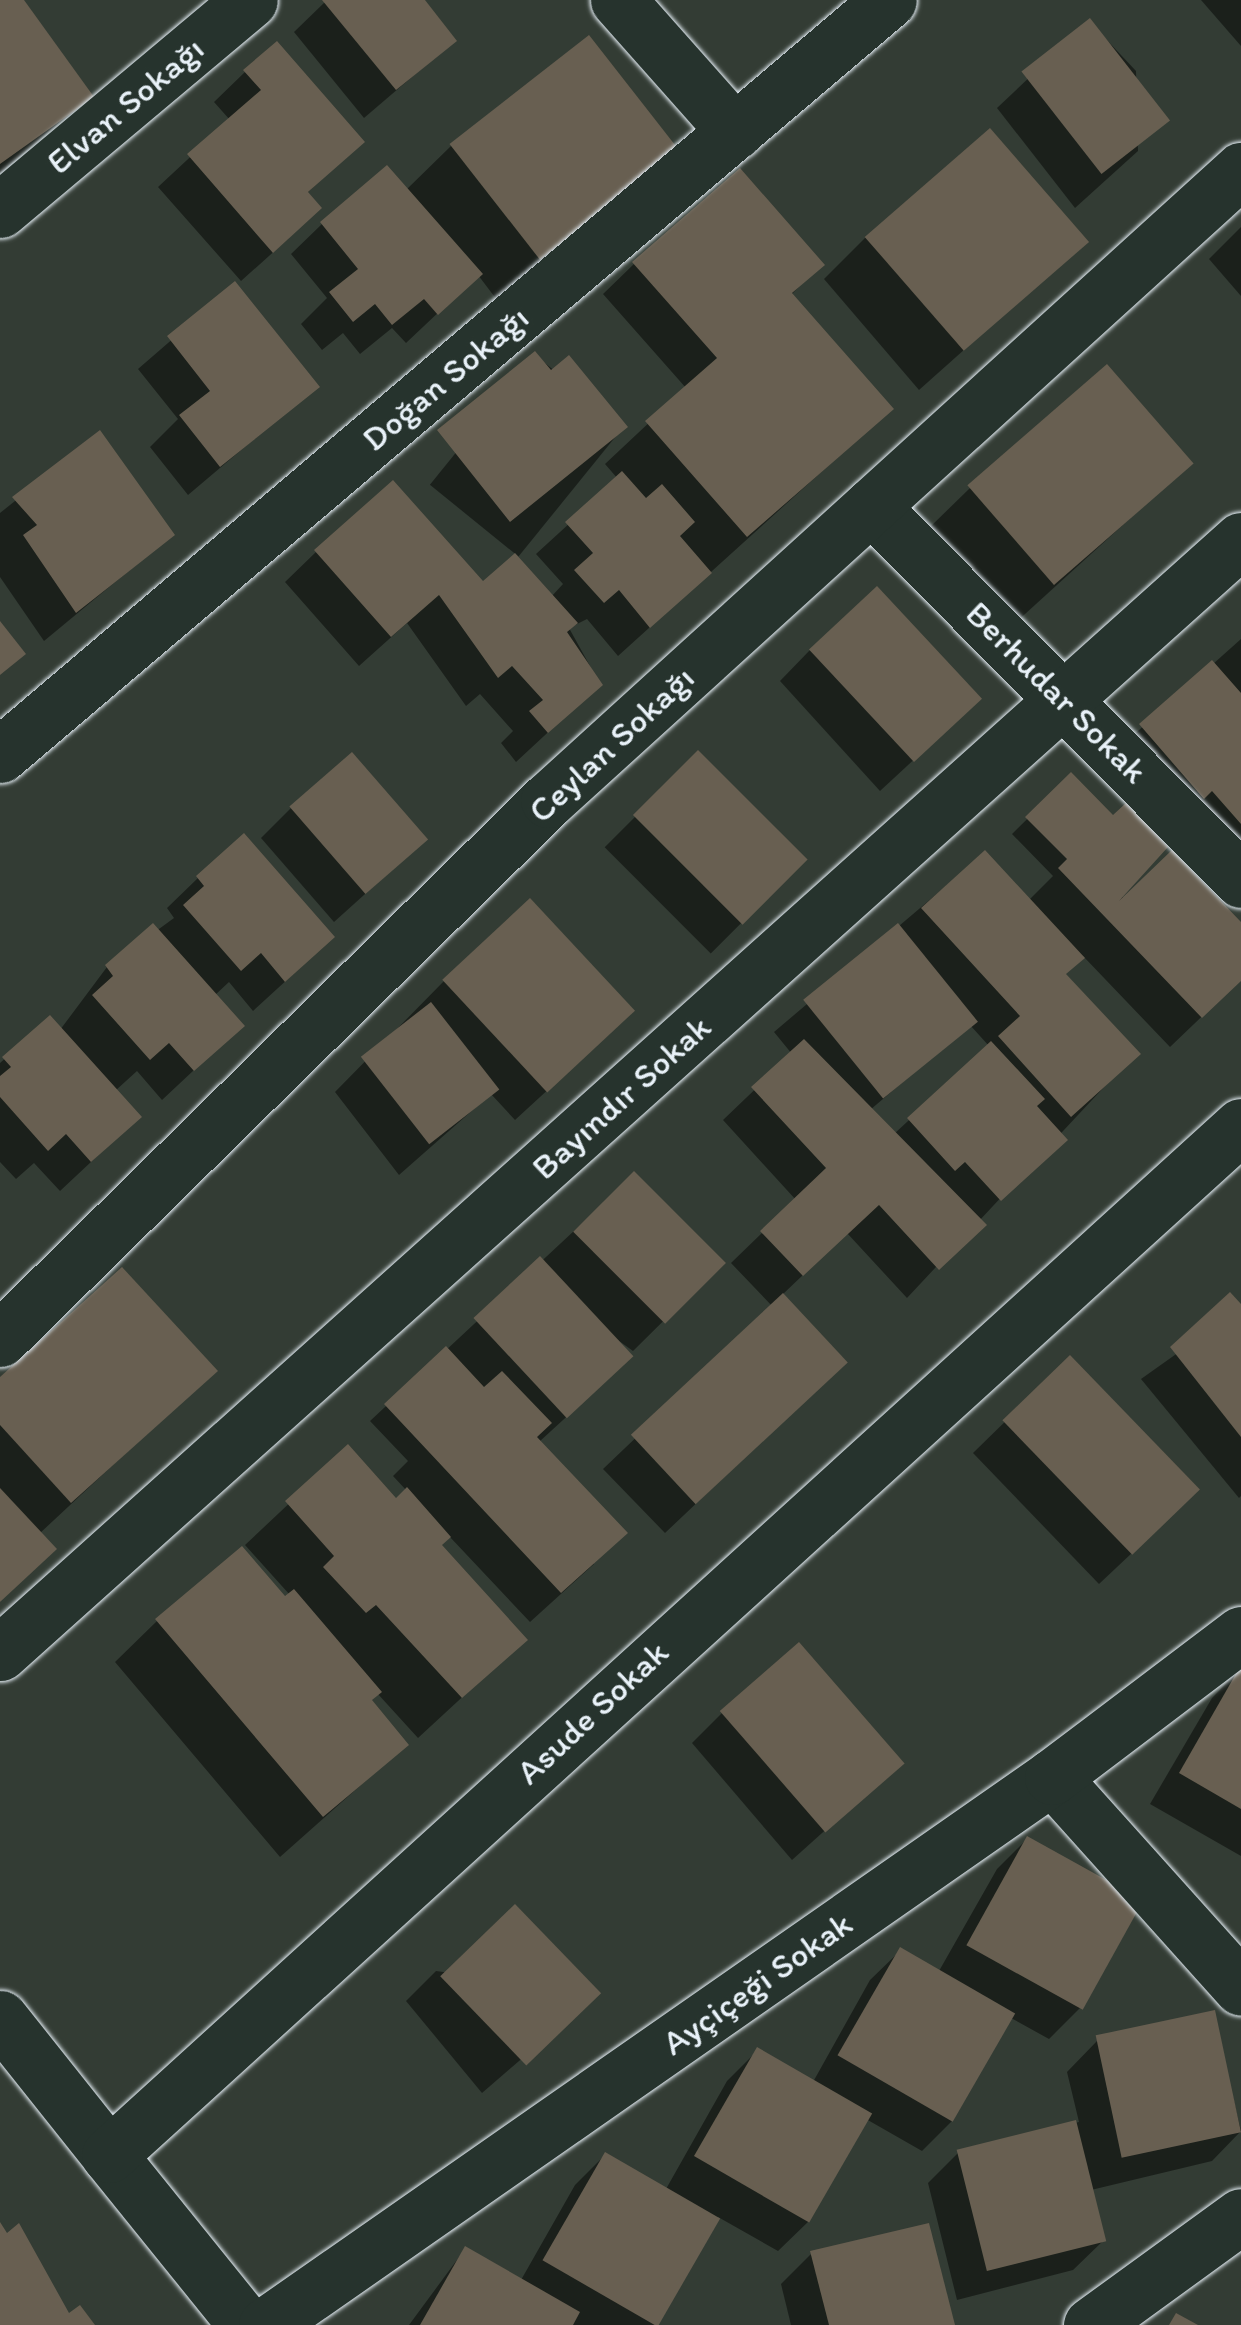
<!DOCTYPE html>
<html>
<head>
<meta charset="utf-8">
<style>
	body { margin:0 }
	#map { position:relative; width:1241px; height:2325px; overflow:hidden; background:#333c34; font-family:Itim,sans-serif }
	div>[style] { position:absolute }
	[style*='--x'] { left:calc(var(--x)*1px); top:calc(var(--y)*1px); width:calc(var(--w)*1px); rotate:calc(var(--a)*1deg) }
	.shadow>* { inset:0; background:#0007; transform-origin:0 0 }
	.building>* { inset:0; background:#685f51; transform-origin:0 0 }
	.roads { filter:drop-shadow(0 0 2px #e8f1f8) drop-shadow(0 0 2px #e8f1f8) }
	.minor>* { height:55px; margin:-27.5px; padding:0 27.5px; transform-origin:27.5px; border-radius:27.5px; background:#26332d }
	span { translate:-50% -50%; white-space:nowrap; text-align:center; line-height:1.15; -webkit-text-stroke:8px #26332d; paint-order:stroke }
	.street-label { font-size:35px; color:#e8f1f8 }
</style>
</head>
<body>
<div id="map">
	<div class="shadow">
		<div style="clip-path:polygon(0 0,21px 0,90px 96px,0 173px)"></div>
		<div style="clip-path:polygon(327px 0,422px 0,454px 41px,364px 118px,294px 32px)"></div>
		<div style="clip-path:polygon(1201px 0,1241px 0,1241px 46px)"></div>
		<div style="clip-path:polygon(1089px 21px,1136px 71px,1138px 151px,1075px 208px,997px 108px)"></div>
		<div style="clip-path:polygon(245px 72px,362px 141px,306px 194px,288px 239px,241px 281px,158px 187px,230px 120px,214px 102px)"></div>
		<div style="clip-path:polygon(451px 146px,676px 151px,497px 300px,478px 275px,406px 343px,392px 328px,360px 354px,343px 333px,322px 350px,301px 324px,327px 298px,291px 254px,322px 224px,406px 190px)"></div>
		<div style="clip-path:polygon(1241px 227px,1241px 296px,1209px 259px)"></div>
		<div style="clip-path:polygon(866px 237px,1086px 241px,919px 390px,824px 279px)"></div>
		<div style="clip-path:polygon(634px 264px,821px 264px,791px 295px,891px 409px,618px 656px,587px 619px,569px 628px,600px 684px,516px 762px,501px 743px,513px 731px,480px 694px,466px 706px,407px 623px,359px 666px,285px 582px,316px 552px,551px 597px,563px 584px,536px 554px,618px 479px,605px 464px,686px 388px,603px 294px)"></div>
		<div style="clip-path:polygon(235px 285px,317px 386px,188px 495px,150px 447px,178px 419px,138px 369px)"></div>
		<div style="left:535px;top:355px;width:114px;height:167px;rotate:39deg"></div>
		<div style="clip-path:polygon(99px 434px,172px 535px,44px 641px,0 577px,0 513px)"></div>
		<div style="clip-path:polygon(1191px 463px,1012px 626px,928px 529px,970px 488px)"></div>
		<div style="clip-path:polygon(1241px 639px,1241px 889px,1110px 756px)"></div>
		<div style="clip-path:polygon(810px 650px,947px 729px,880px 791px,780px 681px)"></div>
		<div style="left:698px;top:754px;width:150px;height:132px;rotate:45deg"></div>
		<div style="clip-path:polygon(evenodd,1071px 776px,1119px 896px,1241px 925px,1241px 979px,1170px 1047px,1083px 956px,1064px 975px,1107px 1084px,907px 1298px,847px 1233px,782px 1295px,814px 1392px,665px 1533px,603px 1469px,773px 1307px,731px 1263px,796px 1200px,723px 1120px,792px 1054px,774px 1032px,985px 853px,1028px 901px,1053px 876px,1012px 834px,1071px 776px,970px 1025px,989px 1046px,894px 1134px,870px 1110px,970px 1025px)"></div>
		<div style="clip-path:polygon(291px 808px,425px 840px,334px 922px,261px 838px)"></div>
		<div style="clip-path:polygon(198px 878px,301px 967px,253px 1011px,229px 982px,214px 996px,241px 1026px,162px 1100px,137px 1071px,115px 1091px,139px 1117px,60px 1191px,34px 1163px,16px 1179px,0 1162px,0 1063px,50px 1018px,60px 1030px,107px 967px,174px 918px,167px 908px)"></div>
		<div style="clip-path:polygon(444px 981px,601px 1041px,515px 1120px,491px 1094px,399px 1175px,335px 1092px)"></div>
		<div style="clip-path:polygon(634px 1175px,722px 1263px,633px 1351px,604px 1330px,599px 1387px,539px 1442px,594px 1564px,530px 1622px,449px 1536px,439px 1545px,524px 1640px,418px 1738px,377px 1693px,369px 1701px,406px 1745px,280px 1857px,115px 1662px,157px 1621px,290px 1595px,245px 1545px,348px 1448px,396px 1502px,407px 1491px,393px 1476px,408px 1461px,370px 1421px)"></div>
		<div style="clip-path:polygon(1241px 1308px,1241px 1496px,1239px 1498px,1141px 1379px)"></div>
		<div style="clip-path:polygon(1070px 1358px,1166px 1521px,1099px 1584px,973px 1453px)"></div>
		<div style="clip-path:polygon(214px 1371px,39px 1534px,0 1602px,0 1380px)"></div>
		<div style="clip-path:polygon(1241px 1668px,1241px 1856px,1150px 1804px,1212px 1698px)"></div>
		<div style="clip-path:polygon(722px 1713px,900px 1763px,792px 1860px,692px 1743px)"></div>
		<div style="clip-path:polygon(1027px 1839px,1080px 2008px,1049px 2039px,1011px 2018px,952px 2121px,922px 2151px,866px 2119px,809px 2221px,778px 2251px,718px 2217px,657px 2325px,409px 2325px,465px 2249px,521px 2280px,575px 2185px,605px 2155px,666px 2189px,727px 2081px,758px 2050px,813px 2082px,870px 1980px,901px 1950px,939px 1971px,997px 1869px)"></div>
		<div style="clip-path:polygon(436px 1971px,598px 1993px,482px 2093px,406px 2001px)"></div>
		<div style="clip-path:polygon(1213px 2013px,1241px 2131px,1212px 2161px,1091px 2190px,1104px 2240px,1073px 2270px,957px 2300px,928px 2183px,959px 2152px,1079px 2122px,1067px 2072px,1097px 2041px)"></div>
		<div style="clip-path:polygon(811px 2254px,952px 2325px,791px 2325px,781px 2284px)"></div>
	</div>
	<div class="building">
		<div style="clip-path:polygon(0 0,24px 0,94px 97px,0 164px)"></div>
		<div style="clip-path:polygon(322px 0,425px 0,457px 41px,396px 90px)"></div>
		<div style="left:1090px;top:18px;width:130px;height:87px;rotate:52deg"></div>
		<div style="left:589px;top:35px;width:147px;height:177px;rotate:52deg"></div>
		<div style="clip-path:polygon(277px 41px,365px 142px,308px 192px,322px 208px,273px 253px,187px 154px,261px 90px,243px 70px)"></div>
		<div style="left:990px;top:128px;width:151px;height:166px;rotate:49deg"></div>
		<div style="clip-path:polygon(387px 165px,483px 274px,438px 315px,424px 299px,392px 325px,375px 304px,353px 322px,329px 292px,358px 269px,320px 222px)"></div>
		<div style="clip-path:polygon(740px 168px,825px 265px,792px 293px,894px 409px,747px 537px,645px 421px,717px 358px,632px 262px)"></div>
		<div style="clip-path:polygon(235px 281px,320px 387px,220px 467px,179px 415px,210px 391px,167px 336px)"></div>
		<div style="clip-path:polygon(535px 351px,551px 370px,569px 355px,628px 427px,510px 522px,437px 430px)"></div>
		<div style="left:1107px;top:364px;width:132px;height:185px;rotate:49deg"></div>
		<div style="clip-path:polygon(100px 430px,175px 535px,76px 613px,23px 535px,37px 525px,12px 497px)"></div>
		<div style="clip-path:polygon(622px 471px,646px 498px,662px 484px,695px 522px,680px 536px,712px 573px,650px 628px,619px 590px,604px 603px,574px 570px,593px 553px,565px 522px)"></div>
		<div style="clip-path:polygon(393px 480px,483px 581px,515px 553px,578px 623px,567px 632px,603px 685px,548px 733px,529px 711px,543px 700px,512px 666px,498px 678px,439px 595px,391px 637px,314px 550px)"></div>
		<div style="left:877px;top:586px;width:154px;height:93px;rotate:47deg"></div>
		<div style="clip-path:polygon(0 621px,26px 654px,0 675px)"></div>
		<div style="clip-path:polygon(1212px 660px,1241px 693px,1241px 824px,1212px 791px,1204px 799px,1139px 724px)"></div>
		<div style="left:698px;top:750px;width:155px;height:92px;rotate:45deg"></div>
		<div style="left:352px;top:752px;width:116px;height:83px;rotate:49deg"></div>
		<div style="clip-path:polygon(1071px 772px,1113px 815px,1126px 803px,1168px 847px,1119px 901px,1172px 850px,1241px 922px,1241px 981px,1202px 1018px,1058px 868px,1067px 859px,1025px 817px)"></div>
		<div style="clip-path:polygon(244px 833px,335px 937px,285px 982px,261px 953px,241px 971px,183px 905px,204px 886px,196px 876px)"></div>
		<div style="clip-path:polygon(985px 850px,1085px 958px,1066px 974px,1141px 1054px,1071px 1117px,998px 1036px,1020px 1016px,921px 908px)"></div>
		<div style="left:530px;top:898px;width:154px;height:120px;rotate:47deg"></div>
		<div style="clip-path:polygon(153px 923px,245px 1026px,194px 1071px,169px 1043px,150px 1060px,92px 995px,113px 976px,105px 965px)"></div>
		<div style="left:898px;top:923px;width:127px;height:122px;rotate:51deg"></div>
		<div style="left:431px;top:1002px;width:111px;height:89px;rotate:52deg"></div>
		<div style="clip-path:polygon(50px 1015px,142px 1117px,91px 1162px,66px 1134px,48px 1151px,0 1097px,0 1076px,11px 1067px,2px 1057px)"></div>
		<div style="clip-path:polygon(804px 1039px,987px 1225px,939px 1270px,879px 1205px,803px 1276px,760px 1231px,826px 1168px,751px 1087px)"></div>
		<div style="clip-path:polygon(991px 1041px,1045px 1099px,1037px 1106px,1068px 1140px,1001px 1201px,965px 1162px,955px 1171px,907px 1118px)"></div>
		<div style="left:634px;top:1171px;width:130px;height:86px;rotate:45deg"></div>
		<div style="left:540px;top:1256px;width:137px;height:91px;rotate:47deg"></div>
		<div style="clip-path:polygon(122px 1267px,218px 1371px,71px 1503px,0 1425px,0 1377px)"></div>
		<div style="clip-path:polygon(1230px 1292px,1241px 1304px,1241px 1437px,1170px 1347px)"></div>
		<div style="left:783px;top:1293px;width:95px;height:208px;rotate:47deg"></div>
		<div style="clip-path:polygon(446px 1346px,484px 1387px,502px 1371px,552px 1423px,537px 1437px,628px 1533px,561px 1593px,384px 1404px)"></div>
		<div style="left:1070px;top:1355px;width:187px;height:94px;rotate:46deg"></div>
		<div style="clip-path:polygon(348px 1444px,396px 1498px,407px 1487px,451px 1537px,442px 1545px,528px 1640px,462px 1698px,376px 1605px,366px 1613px,323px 1567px,334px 1556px,285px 1501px)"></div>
		<div style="clip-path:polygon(0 1488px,57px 1549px,0 1602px)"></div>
		<div style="clip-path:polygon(242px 1546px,285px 1596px,294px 1589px,382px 1692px,372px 1700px,409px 1745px,323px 1817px,155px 1619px)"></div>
		<div style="left:799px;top:1642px;width:161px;height:105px;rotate:49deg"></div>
		<div style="clip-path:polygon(1241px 1665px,1241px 1809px,1179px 1773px)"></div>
		<div style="left:1027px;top:1836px;width:133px;height:125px;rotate:29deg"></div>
		<div style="left:515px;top:1904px;width:124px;height:104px;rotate:46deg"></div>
		<div style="left:900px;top:1947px;width:133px;height:125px;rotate:30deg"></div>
		<div style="left:1215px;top:2010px;width:125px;height:122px;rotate:78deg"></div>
		<div style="left:757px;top:2047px;width:133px;height:126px;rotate:30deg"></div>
		<div style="left:1076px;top:2120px;width:125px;height:123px;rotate:76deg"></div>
		<div style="left:605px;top:2152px;width:133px;height:125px;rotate:30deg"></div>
		<div style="clip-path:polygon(0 2222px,7px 2233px,19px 2223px,69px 2313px,80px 2305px,95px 2325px,0 2325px)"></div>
		<div style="clip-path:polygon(929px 2223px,955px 2325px,829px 2325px,810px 2251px)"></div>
		<div style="clip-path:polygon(465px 2246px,580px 2312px,573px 2325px,420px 2325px)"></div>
		<div style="clip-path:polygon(1176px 2313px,1198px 2325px,1169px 2325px)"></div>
	</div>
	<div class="roads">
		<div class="minor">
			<div style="--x:618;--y:0;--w:176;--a:48.4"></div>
			<div style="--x:0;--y:210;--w:326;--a:-40"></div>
			<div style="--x:871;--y:506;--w:526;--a:45.31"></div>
			<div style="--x:0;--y:755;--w:1166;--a:-40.34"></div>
			<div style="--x:0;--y:1339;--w:769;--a:-44.53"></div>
			<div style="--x:548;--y:800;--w:937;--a:-42.27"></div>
			<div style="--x:0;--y:1653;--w:1667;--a:-41.89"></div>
			<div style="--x:1052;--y:1777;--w:283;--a:48.1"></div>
			<div style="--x:0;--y:2018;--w:175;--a:51.5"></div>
			<div style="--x:246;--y:2325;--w:218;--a:-128.9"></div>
			<div style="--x:109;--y:2155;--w:1530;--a:-42.27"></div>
			<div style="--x:266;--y:2325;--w:958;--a:-34.88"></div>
			<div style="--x:1052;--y:1777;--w:237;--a:-37.1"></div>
			<div style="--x:1091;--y:2325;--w:185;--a:-36"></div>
		</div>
	</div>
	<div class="street-label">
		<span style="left:125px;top:105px;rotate:-40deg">Elvan Sokağı</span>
		<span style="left:445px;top:378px;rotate:-40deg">Doğan Sokağı</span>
		<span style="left:1057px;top:692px;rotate:45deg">Berhudar Sokak</span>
		<span style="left:611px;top:744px;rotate:-43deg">Ceylan Sokağı</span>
		<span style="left:621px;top:1097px;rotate:-42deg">Bayındır Sokak</span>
		<span style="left:592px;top:1712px;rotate:-43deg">Asude Sokak</span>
		<span style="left:757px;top:1983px;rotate:-35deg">Ayçiçeği Sokak</span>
	</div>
</div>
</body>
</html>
